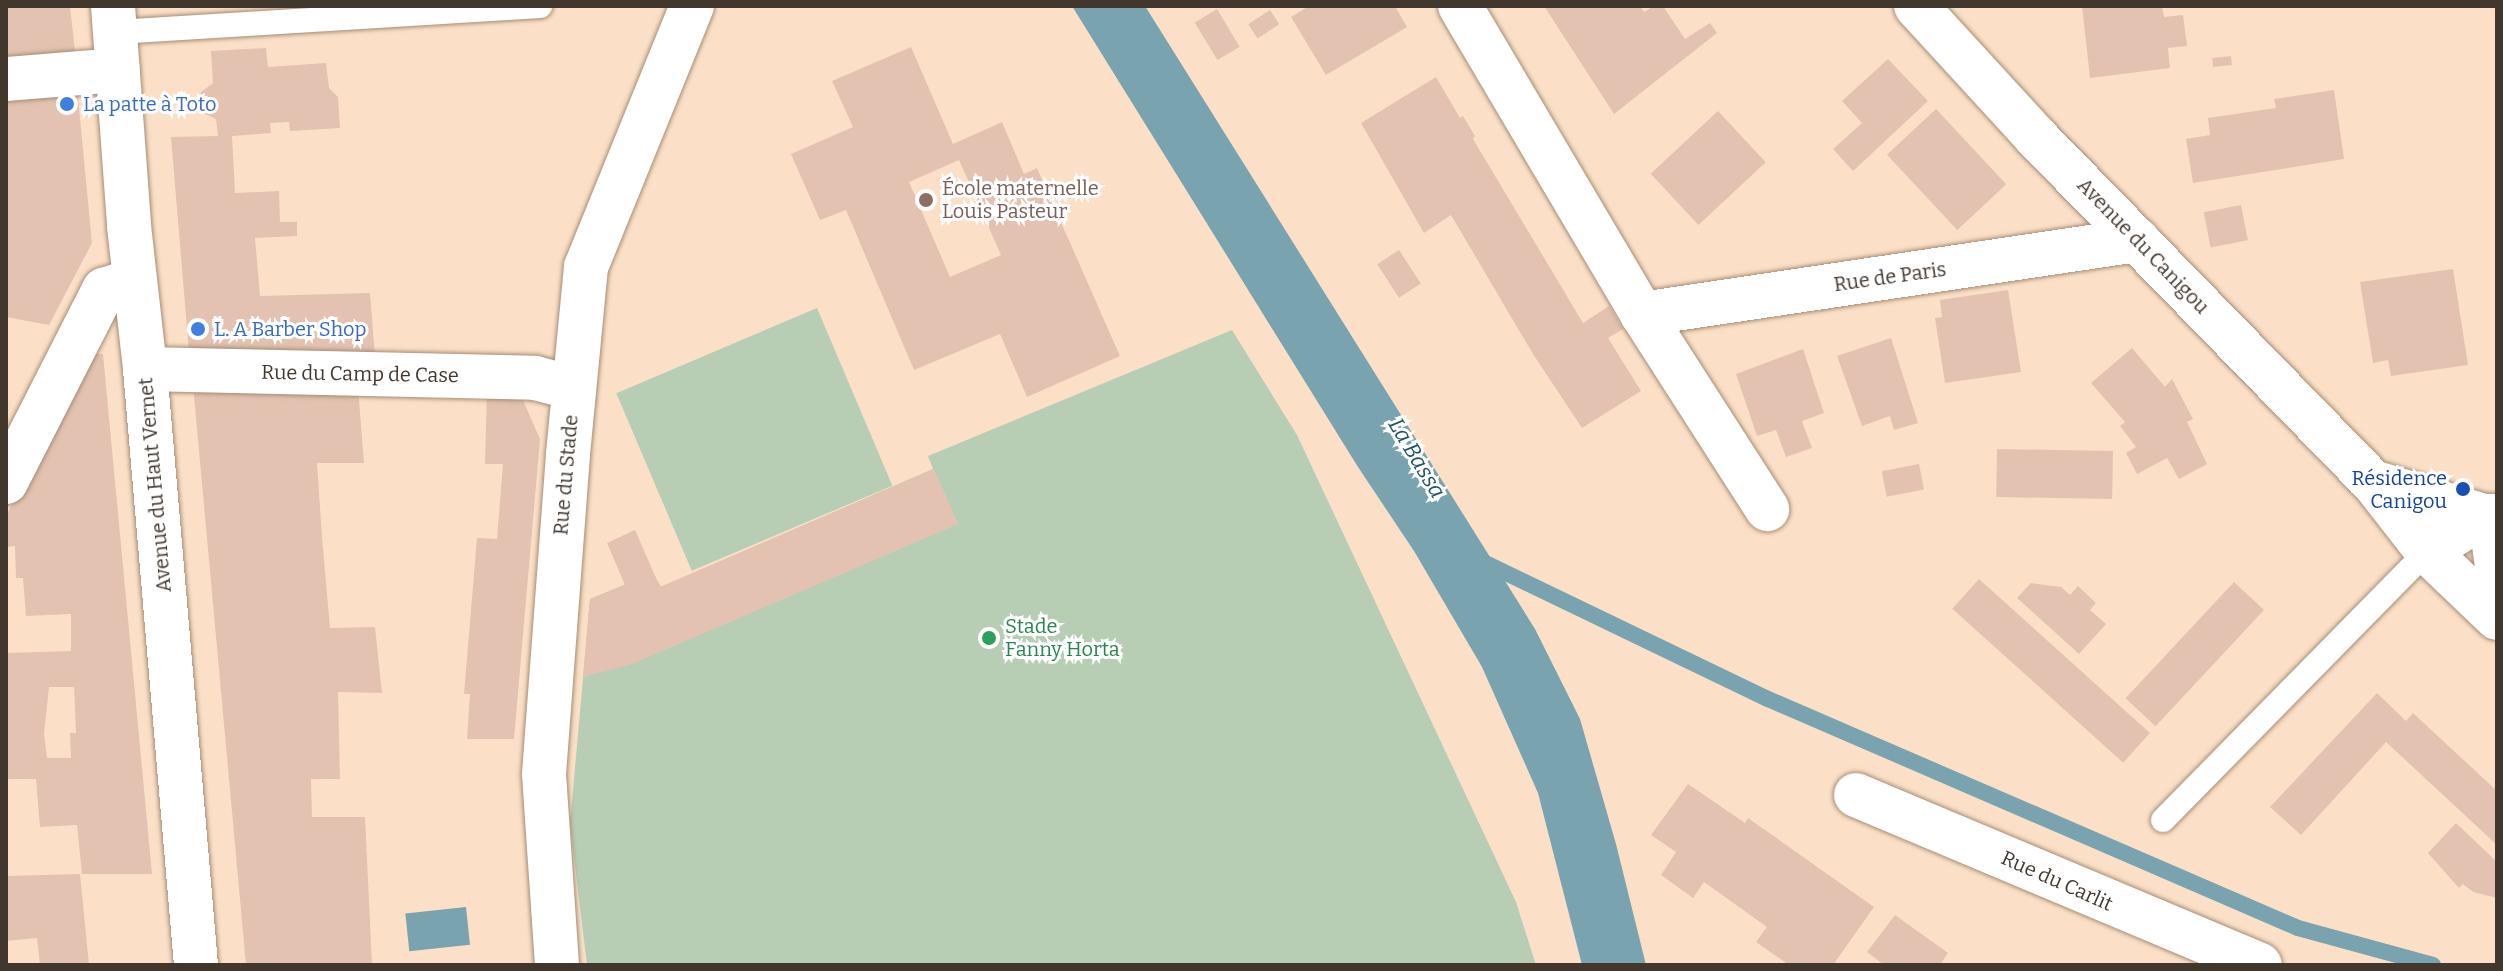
<!DOCTYPE html>
<html>
<head>
<meta charset="utf-8">
<style>
	body { margin:0 }
	#map { position:relative; width:2503px; height:971px; overflow:hidden; background:#fbe0c7; font-family:Bitter,serif }
	div>[style] { position:absolute }
	[style*='--x'] { left:calc(var(--x)*1px); top:calc(var(--y)*1px); width:calc(var(--w)*1px); rotate:calc(var(--a)*1deg) }
	.green>* { inset:0; background:#b7ceb4; transform-origin:0 0 }
	.water>* { inset:0; background:#78a3af; transform-origin:0 0 }
	.stream>* { height:16px; margin:-8px; padding:0 8px; transform-origin:8px; border-radius:8px; background:#78a3af }
	.building>* { inset:0; background:#e3c2b1; transform-origin:0 0 }
	.roads { filter:drop-shadow(0 0 2px #a68d76) drop-shadow(0 0 2px #a68d76) }
	.lane>* { height:24px; margin:-12px; padding:0 12px; transform-origin:12px; border-radius:12px; background:#fff }
	.street>* { height:44px; margin:-22px; padding:0 22px; transform-origin:22px; border-radius:22px; background:#fff }
	.secondary>* { height:44px; margin:-22px; padding:0 22px; transform-origin:22px; border-radius:22px; background:#fff }
	.dots>* { width:22px; height:22px; translate:-50% -50%; box-sizing:border-box; border:4px solid #fff; border-radius:50% }
	span { translate:-50% -50%; white-space:nowrap; text-align:center; line-height:1.15; -webkit-text-stroke:6px #fff; paint-order:stroke }
	.shop-label { font-size:20px; color:#366cbe }
	.left { translate:0 -50%; text-align:left }
	.education-label { font-size:20px; color:#785e54 }
	.street-label { font-size:20px; color:#42372d }
	.transit-label { font-size:20px; color:#164399 }
	.right { translate:-100% -50%; text-align:right }
	.leisure-label { font-size:20px; color:#27864d }
	.water-label { font-size:22px; color:#1a5463; font-style:italic }
	.frame { position:absolute; inset:0; border:8px solid #42372d; pointer-events:none }
</style>
</head>
<body>
<div id="map">
	<div class="green">
		<div style="left:817px;top:308px;width:193px;height:218px;rotate:67deg"></div>
		<div style="clip-path:polygon(1232px 330px,1297px 435px,1516px 902px,1536px 965px,587px 965px,570px 824px,590px 599px,653px 573px,661px 587px,933px 469px,928px 456px)"></div>
	</div>
	<div class="water">
		<div style="clip-path:polygon(1072px 6px,1145px 6px,1535px 629px,1580px 719px,1616px 844px,1646px 965px,1582px 965px,1538px 793px,1482px 667px,1414px 551px,1358px 467px)"></div>
		<div style="left:466px;top:907px;width:38px;height:61px;rotate:84deg"></div>
	</div>
	<div class="stream">
		<div style="--x:1479;--y:560;--w:321;--a:25.7"></div>
		<div style="--x:1768;--y:699;--w:577;--a:23.37"></div>
		<div style="--x:2298;--y:928;--w:140;--a:15.3"></div>
	</div>
	<div class="building">
		<div style="clip-path:polygon(6px 6px,70px 6px,76px 60px,6px 70px)"></div>
		<div style="clip-path:polygon(1309px 6px,1395px 6px,1407px 27px,1326px 75px,1291px 17px)"></div>
		<div style="clip-path:polygon(1544px 6px,1640px 6px,1644px 12px,1654px 6px,1663px 6px,1685px 39px,1710px 23px,1717px 33px,1614px 114px)"></div>
		<div style="clip-path:polygon(2082px 6px,2162px 6px,2164px 17px,2183px 15px,2187px 46px,2168px 48px,2170px 68px,2090px 78px)"></div>
		<div style="left:1217px;top:9px;width:44px;height:26px;rotate:59deg"></div>
		<div style="left:1270px;top:10px;width:17px;height:26px;rotate:57deg"></div>
		<div style="clip-path:polygon(evenodd,911px 47px,953px 144px,1002px 122px,1024px 174px,1037px 168px,1120px 356px,1027px 397px,1000px 334px,914px 370px,846px 210px,820px 220px,791px 154px,853px 127px,832px 81px,911px 47px,959px 160px,1001px 255px,950px 277px,909px 182px,959px 160px)"></div>
		<div style="clip-path:polygon(266px 48px,268px 67px,326px 63px,329px 88px,338px 97px,340px 128px,290px 131px,289px 122px,270px 123px,271px 133px,232px 136px,235px 193px,279px 191px,280px 222px,297px 222px,297px 236px,255px 238px,260px 296px,370px 293px,375px 357px,189px 352px,171px 137px,218px 136px,216px 119px,203px 113px,199px 103px,201px 92px,213px 83px,211px 51px)"></div>
		<div style="left:2231px;top:56px;width:9px;height:19px;rotate:84deg"></div>
		<div style="clip-path:polygon(1888px 59px,1928px 101px,1853px 171px,1833px 149px,1862px 123px,1842px 101px)"></div>
		<div style="clip-path:polygon(1436px 77px,1460px 118px,1463px 116px,1475px 136px,1473px 139px,1583px 323px,1609px 306px,1623px 329px,1608px 338px,1641px 391px,1582px 428px,1533px 354px,1451px 215px,1424px 233px,1361px 123px)"></div>
		<div style="clip-path:polygon(77px 87px,92px 243px,49px 325px,6px 317px,6px 92px)"></div>
		<div style="clip-path:polygon(2334px 90px,2344px 159px,2193px 183px,2186px 139px,2210px 135px,2208px 118px,2276px 108px,2274px 99px)"></div>
		<div style="left:1936px;top:109px;width:103px;height:67px;rotate:47deg"></div>
		<div style="left:1718px;top:111px;width:70px;height:92px;rotate:47deg"></div>
		<div style="left:2241px;top:205px;width:36px;height:38px;rotate:79deg"></div>
		<div style="left:1399px;top:250px;width:40px;height:26px;rotate:57deg"></div>
		<div style="clip-path:polygon(2453px 269px,2468px 365px,2391px 376px,2388px 360px,2373px 363px,2360px 282px)"></div>
		<div style="clip-path:polygon(2008px 290px,2021px 372px,1945px 383px,1935px 318px,1942px 317px,1940px 300px)"></div>
		<div style="clip-path:polygon(1891px 338px,1918px 423px,1894px 430px,1890px 416px,1862px 426px,1837px 356px)"></div>
		<div style="clip-path:polygon(2132px 348px,2165px 387px,2172px 379px,2193px 419px,2187px 422px,2207px 464px,2179px 479px,2167px 458px,2137px 474px,2126px 453px,2136px 447px,2120px 426px,2125px 422px,2091px 383px)"></div>
		<div style="clip-path:polygon(1803px 349px,1824px 413px,1802px 421px,1812px 448px,1786px 457px,1776px 430px,1757px 436px,1736px 374px)"></div>
		<div style="clip-path:polygon(evenodd,90px 354px,103px 354px,152px 874px,82px 874px,77px 825px,40px 827px,36px 779px,6px 779px,6px 653px,71px 651px,71px 614px,26px 616px,23px 578px,16px 578px,15px 546px,6px 547px,6px 516px,90px 354px,49px 687px,74px 687px,76px 733px,70px 733px,71px 758px,47px 758px,44px 734px,49px 687px)"></div>
		<div style="clip-path:polygon(193px 385px,358px 387px,364px 463px,317px 463px,322px 537px,330px 628px,375px 627px,382px 693px,338px 692px,340px 779px,311px 779px,312px 817px,365px 817px,372px 965px,246px 965px)"></div>
		<div style="clip-path:polygon(487px 389px,518px 389px,540px 439px,514px 739px,467px 739px,470px 694px,464px 694px,477px 538px,497px 539px,503px 464px,485px 464px)"></div>
		<div style="left:1997px;top:449px;width:116px;height:48px;rotate:1deg"></div>
		<div style="left:1919px;top:464px;width:26px;height:38px;rotate:79deg"></div>
		<div style="clip-path:polygon(934px 469px,958px 524px,632px 664px,583px 677px,590px 599px,625px 585px,607px 543px,635px 530px,660px 587px)"></div>
		<div style="left:1979px;top:579px;width:230px;height:40px;rotate:42deg"></div>
		<div style="left:2234px;top:582px;width:41px;height:159px;rotate:43deg"></div>
		<div style="clip-path:polygon(2031px 583px,2061px 587px,2070px 595px,2078px 586px,2096px 603px,2090px 610px,2106px 624px,2079px 654px,2017px 598px)"></div>
		<div style="clip-path:polygon(2377px 693px,2406px 721px,2413px 713px,2497px 791px,2497px 845px,2386px 742px,2301px 835px,2270px 807px)"></div>
		<div style="clip-path:polygon(1688px 784px,1745px 823px,1748px 818px,1874px 907px,1833px 965px,1789px 965px,1756px 942px,1767px 927px,1704px 882px,1693px 898px,1661px 875px,1676px 852px,1651px 835px)"></div>
		<div style="clip-path:polygon(2456px 823px,2497px 862px,2497px 898px,2473px 892px,2463px 884px,2459px 888px,2428px 853px)"></div>
		<div style="clip-path:polygon(80px 874px,89px 965px,40px 965px,37px 938px,6px 941px,6px 876px)"></div>
		<div style="clip-path:polygon(1895px 915px,1948px 953px,1940px 965px,1884px 965px,1867px 952px)"></div>
	</div>
	<div class="roads">
		<div class="lane">
			<div style="--x:116;--y:32;--w:425;--a:-3.5"></div>
			<div style="--x:2163;--y:820;--w:377;--a:-45.5"></div>
		</div>
		<div class="street">
			<div style="--x:1460;--y:6;--w:358;--a:59.4"></div>
			<div style="--x:1642;--y:314;--w:232;--a:57.3"></div>
			<div style="--x:6;--y:79;--w:112;--a:-4.6"></div>
			<div style="--x:1642;--y:314;--w:501;--a:-8.5"></div>
			<div style="--x:145;--y:369;--w:390;--a:1.3"></div>
			<div style="--x:535;--y:378;--w:40;--a:14.4"></div>
			<div style="--x:6;--y:482;--w:216;--a:-63"></div>
			<div style="--x:104;--y:290;--w:32;--a:-18"></div>
			<div style="--x:2427;--y:551;--w:67;--a:-31.6"></div>
			<div style="--x:2484;--y:516;--w:13;--a:0"></div>
			<div style="--x:1856;--y:795;--w:438;--a:22.8"></div>
			<div style="--x:557;--y:965;--w:191;--a:-93.9"></div>
			<div style="--x:544;--y:774;--w:321;--a:-85.7"></div>
			<div style="--x:568;--y:454;--w:188;--a:-84.5"></div>
			<div style="--x:586;--y:267;--w:282;--a:-67.9"></div>
		</div>
		<div class="secondary">
			<div style="--x:113;--y:6;--w:221;--a:85.8"></div>
			<div style="--x:129;--y:226;--w:144;--a:83.6"></div>
			<div style="--x:145;--y:369;--w:598;--a:85.11"></div>
			<div style="--x:1916;--y:6;--w:178;--a:47.5"></div>
			<div style="--x:2036;--y:137;--w:482;--a:45.7"></div>
			<div style="--x:2373;--y:482;--w:88;--a:52"></div>
			<div style="--x:2427;--y:551;--w:97;--a:43.7"></div>
			<div style="--x:2373;--y:482;--w:116;--a:17"></div>
			<div style="--x:2484;--y:516;--w:24;--a:68"></div>
			<div style="--x:2493;--y:538;--w:27;--a:82"></div>
		</div>
	</div>
	<div class="dots">
		<div style="left:67px;top:104px;background:#3f7fe0"></div>
		<div style="left:926px;top:200px;background:#8d6e63"></div>
		<div style="left:198px;top:329px;background:#3f7fe0"></div>
		<div style="left:2463px;top:489px;background:#1a4fb4"></div>
		<div style="left:989px;top:638px;background:#2e9e5b"></div>
	</div>
	<div class="shop-label">
		<span class="left" style="left:83px;top:104px">La patte à Toto</span>
		<span class="left" style="left:214px;top:329px">L. A Barber Shop</span>
	</div>
	<div class="education-label">
		<span class="left" style="left:942px;top:200px">École maternelle<br>Louis Pasteur</span>
	</div>
	<div class="street-label">
		<span style="left:2143px;top:246px;rotate:46deg">Avenue du Canigou</span>
		<span style="left:1890px;top:277px;rotate:-8deg">Rue de Paris</span>
		<span style="left:360px;top:374px;rotate:1deg">Rue du Camp de Case</span>
		<span style="left:566px;top:475px;rotate:-85deg">Rue du Stade</span>
		<span style="left:155px;top:485px;rotate:-95deg">Avenue du Haut Vernet</span>
		<span style="left:2057px;top:881px;rotate:24deg">Rue du Carlit</span>
	</div>
	<div class="transit-label">
		<span class="right" style="left:2447px;top:490px">Résidence<br>Canigou</span>
	</div>
	<div class="leisure-label">
		<span class="left" style="left:1005px;top:638px">Stade<br>Fanny Horta</span>
	</div>
	<div class="water-label">
		<span style="left:1417px;top:458px;rotate:59deg">La Bassa</span>
	</div>
	<div class="frame"></div>
</div>
</body>
</html>
